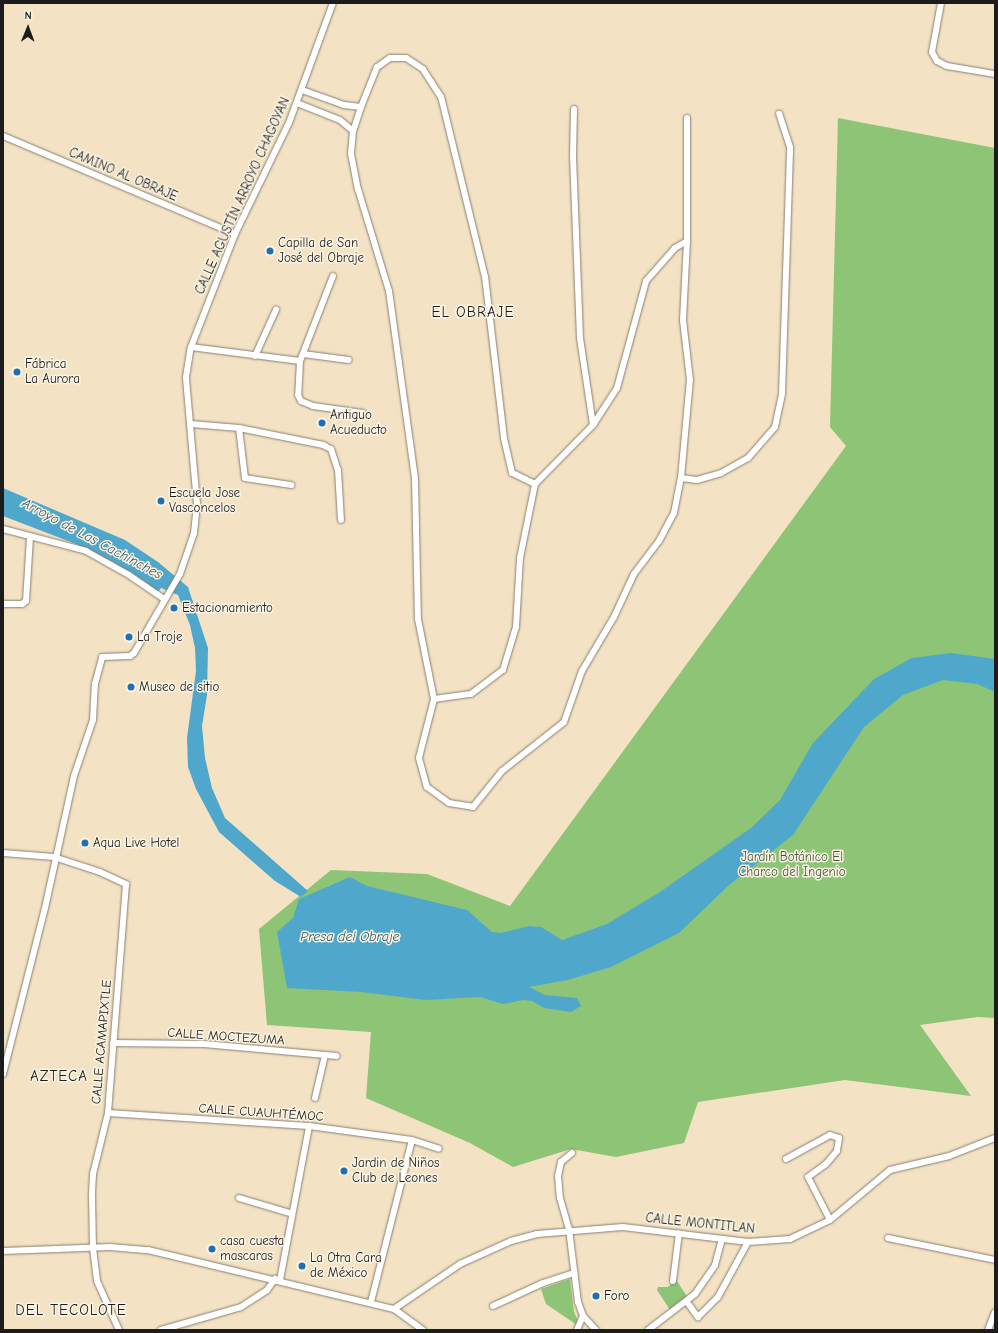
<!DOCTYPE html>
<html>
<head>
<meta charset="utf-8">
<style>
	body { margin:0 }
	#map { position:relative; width:998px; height:1333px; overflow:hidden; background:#f3e2c4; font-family:"Comic Neue",sans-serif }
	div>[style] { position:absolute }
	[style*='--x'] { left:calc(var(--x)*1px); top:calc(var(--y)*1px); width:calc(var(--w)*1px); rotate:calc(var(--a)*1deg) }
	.green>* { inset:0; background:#8dc476 }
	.water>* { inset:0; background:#4fa8cc }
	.roads { filter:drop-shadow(0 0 1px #887f70) drop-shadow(0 0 1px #887f70) }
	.street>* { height:6px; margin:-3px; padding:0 3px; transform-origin:3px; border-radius:3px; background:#fff }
	.dots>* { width:11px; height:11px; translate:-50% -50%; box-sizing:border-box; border:2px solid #fcf5e5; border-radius:50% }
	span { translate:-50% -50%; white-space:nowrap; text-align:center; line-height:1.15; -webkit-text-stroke:3px #fcf5e5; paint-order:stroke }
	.street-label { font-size:13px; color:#1c1c1c }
	.poi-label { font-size:13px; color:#1c1c1c }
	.left { translate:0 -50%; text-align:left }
	.park-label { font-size:13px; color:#44573c }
	.water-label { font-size:14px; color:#335b6b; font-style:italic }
	.quarter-label { font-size:15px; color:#1c1c1c; letter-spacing:1px }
	.frame { position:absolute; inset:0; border:4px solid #1c1c1c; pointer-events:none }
	.north { position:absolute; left:8px; top:8px; width:40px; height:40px; -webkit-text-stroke:3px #fcf5e5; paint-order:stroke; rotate:1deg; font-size:11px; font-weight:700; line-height:16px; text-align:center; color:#1c1c1c }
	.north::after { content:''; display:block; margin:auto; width:14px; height:18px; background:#1c1c1c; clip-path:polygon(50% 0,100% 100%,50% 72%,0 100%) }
</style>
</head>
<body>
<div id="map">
	<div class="green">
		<div style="clip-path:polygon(838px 118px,995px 148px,995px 1018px,978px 1017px,920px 1025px,971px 1096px,845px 1080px,698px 1102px,684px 1143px,616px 1157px,571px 1149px,513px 1167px,470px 1143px,366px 1098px,371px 1032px,267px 1025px,259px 929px,331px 870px,427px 874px,510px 906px,846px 446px,830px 427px)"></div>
		<div style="clip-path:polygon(670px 1278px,675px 1278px,688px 1298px,670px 1310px,657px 1290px,658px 1287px,668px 1287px,671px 1284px)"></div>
		<div style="clip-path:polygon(570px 1279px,574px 1312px,578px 1321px,577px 1325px,546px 1304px,541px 1289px)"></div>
	</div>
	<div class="water">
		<div style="clip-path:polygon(3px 488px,125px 540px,158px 562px,188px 587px,208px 648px,207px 695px,202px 726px,205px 758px,212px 788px,225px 818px,308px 891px,301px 897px,275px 881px,219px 832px,196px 789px,188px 767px,187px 738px,196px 671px,195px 648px,190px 625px,178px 595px,161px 588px,158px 592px,113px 562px,76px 544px,3px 516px)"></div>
		<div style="clip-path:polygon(951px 653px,995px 659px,995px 692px,977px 684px,943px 680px,903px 695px,864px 727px,793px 835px,728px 886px,679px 933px,611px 967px,568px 980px,529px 987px,545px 995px,577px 998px,581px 1006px,571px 1012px,544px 1008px,532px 1001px,523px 1000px,503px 1004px,480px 997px,426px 1000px,361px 992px,287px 988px,277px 932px,293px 918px,299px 899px,350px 877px,367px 886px,467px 910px,492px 932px,501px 933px,529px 926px,541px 927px,562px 940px,607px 924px,660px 892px,751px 828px,780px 800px,813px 743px,874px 679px,912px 658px)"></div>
	</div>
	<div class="roads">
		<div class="street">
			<div style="--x:941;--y:3;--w:50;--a:100.4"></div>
			<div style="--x:932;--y:52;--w:10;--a:61"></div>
			<div style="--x:937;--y:61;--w:11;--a:27"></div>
			<div style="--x:947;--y:66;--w:49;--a:9.5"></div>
			<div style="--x:302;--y:90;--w:45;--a:19.7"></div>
			<div style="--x:344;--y:105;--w:17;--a:7"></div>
			<div style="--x:297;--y:103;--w:46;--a:21.6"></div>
			<div style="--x:340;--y:120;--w:17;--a:40"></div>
			<div style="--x:574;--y:109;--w:47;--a:91.2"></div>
			<div style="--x:573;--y:156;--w:182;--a:87.8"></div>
			<div style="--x:580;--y:338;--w:88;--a:81.5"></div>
			<div style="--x:3;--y:136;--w:252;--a:22.9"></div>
			<div style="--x:333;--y:276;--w:91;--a:111.2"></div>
			<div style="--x:300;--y:361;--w:34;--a:93"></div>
			<div style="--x:298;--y:395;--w:7;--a:63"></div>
			<div style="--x:301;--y:401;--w:13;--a:23"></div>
			<div style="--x:313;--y:406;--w:50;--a:8"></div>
			<div style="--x:191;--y:347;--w:110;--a:7.3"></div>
			<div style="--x:303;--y:354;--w:46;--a:7.4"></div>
			<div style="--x:255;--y:356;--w:51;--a:-65.5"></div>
			<div style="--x:191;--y:424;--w:48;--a:4.8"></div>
			<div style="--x:239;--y:428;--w:86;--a:11.4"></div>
			<div style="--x:323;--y:445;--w:9;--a:27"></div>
			<div style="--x:331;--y:449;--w:22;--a:72"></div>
			<div style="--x:338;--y:470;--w:50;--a:86.6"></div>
			<div style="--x:239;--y:428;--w:50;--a:83.2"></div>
			<div style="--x:245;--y:478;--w:47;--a:8.7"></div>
			<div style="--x:681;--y:478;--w:16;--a:7"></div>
			<div style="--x:697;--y:480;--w:25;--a:-16"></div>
			<div style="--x:721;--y:473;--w:31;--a:-29"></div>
			<div style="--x:748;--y:458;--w:41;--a:-48.9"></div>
			<div style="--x:775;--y:427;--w:35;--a:-78"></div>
			<div style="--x:782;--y:393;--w:246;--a:-88.1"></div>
			<div style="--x:790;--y:147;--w:35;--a:-108"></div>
			<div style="--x:535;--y:484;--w:25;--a:-154"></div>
			<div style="--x:512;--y:473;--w:36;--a:-103"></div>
			<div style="--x:504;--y:438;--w:162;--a:-96.7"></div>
			<div style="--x:485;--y:277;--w:185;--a:-103.7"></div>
			<div style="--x:441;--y:97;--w:33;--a:-123"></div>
			<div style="--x:423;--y:69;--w:20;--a:-147"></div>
			<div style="--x:406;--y:58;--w:16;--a:180"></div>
			<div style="--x:390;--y:58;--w:16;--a:145"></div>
			<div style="--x:377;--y:67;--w:43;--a:111.8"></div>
			<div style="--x:361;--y:107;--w:25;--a:108"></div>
			<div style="--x:353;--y:131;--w:23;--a:95"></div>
			<div style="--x:351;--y:154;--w:36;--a:79"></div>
			<div style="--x:358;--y:189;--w:107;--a:73.1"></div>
			<div style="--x:389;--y:291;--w:190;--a:82.1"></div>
			<div style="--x:415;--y:479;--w:140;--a:88.8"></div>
			<div style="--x:418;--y:619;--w:82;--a:78.7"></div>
			<div style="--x:434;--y:699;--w:61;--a:104.3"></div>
			<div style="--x:419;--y:758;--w:30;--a:75"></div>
			<div style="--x:427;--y:787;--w:27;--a:36"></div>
			<div style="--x:449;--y:803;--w:24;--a:9"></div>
			<div style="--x:473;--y:807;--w:46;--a:-51.1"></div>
			<div style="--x:502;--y:771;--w:79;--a:-38.3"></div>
			<div style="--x:564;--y:722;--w:54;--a:-70.6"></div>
			<div style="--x:582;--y:671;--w:63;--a:-59.3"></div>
			<div style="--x:614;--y:617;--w:47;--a:-65.1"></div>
			<div style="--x:634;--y:574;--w:41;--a:-52.9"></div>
			<div style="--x:659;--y:541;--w:32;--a:-62"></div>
			<div style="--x:674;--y:513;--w:36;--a:-79"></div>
			<div style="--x:681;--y:478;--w:98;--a:-84.8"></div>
			<div style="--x:690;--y:380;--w:60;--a:-96.7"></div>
			<div style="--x:683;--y:320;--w:79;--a:-87.1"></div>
			<div style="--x:687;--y:241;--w:123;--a:-90"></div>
			<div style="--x:3;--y:529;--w:86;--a:14.8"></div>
			<div style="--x:86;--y:551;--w:49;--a:29.2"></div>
			<div style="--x:129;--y:575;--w:42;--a:34.4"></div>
			<div style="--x:3;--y:604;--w:19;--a:0"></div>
			<div style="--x:22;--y:604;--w:5;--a:-37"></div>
			<div style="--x:26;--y:601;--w:63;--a:-86.4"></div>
			<div style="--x:434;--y:699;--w:37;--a:-8"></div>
			<div style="--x:471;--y:694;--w:40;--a:-37"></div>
			<div style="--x:503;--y:670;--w:45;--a:-73.2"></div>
			<div style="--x:516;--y:627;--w:69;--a:-86.7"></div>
			<div style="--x:520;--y:558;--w:76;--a:-78.5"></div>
			<div style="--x:535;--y:484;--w:83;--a:-45.5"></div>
			<div style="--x:593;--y:425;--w:44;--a:-57"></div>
			<div style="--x:617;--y:388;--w:111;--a:-74.8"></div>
			<div style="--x:646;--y:281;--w:44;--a:-48.7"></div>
			<div style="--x:675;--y:248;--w:14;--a:-30"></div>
			<div style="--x:3;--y:853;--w:51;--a:4.5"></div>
			<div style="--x:54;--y:857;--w:48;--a:18.1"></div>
			<div style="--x:100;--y:872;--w:29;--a:25"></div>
			<div style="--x:126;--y:884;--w:230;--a:94.5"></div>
			<div style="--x:108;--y:1113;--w:63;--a:103.8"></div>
			<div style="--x:93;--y:1174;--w:22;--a:93"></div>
			<div style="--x:92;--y:1196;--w:52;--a:88.9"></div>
			<div style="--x:93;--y:1248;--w:33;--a:83"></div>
			<div style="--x:97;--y:1281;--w:54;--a:65.8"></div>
			<div style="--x:113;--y:1043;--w:91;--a:0.6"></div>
			<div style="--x:204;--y:1044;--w:133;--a:5.2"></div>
			<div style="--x:3;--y:1074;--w:171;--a:-75.8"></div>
			<div style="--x:45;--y:908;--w:135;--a:-77.6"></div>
			<div style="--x:74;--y:776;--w:59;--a:-71.3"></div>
			<div style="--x:93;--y:720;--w:36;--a:-87"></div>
			<div style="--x:95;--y:684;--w:28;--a:-75"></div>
			<div style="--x:102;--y:657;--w:28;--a:-2"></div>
			<div style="--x:130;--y:656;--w:5;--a:-37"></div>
			<div style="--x:134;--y:653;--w:91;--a:-59.8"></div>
			<div style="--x:180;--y:574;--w:43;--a:-71.1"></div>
			<div style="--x:194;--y:533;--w:29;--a:-84"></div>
			<div style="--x:197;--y:504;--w:127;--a:-95"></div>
			<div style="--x:186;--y:377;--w:30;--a:-81"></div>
			<div style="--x:191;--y:347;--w:121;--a:-68.7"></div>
			<div style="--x:235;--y:234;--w:123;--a:-64.1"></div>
			<div style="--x:289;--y:123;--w:128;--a:-69.9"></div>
			<div style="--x:315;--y:1098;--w:44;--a:-76.9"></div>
			<div style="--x:108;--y:1113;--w:201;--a:3.7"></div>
			<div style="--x:309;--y:1126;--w:104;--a:7.7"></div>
			<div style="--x:412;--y:1140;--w:28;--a:18"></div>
			<div style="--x:572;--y:1153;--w:14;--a:141"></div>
			<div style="--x:561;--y:1162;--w:14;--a:102"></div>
			<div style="--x:558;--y:1176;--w:22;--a:85"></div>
			<div style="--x:560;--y:1198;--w:32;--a:74"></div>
			<div style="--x:569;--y:1229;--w:74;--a:83"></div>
			<div style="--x:578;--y:1302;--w:15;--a:70"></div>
			<div style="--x:583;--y:1316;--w:19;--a:47"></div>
			<div style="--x:786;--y:1159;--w:50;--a:-28.6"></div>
			<div style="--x:830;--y:1135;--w:9;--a:18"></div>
			<div style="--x:839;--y:1138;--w:13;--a:99"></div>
			<div style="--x:837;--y:1151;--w:17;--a:130"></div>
			<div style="--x:826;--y:1164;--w:22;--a:144"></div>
			<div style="--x:808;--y:1177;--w:48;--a:62.9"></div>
			<div style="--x:239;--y:1198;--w:53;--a:16.4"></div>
			<div style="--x:888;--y:1238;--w:109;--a:11.6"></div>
			<div style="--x:3;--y:1251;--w:107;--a:-2.1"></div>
			<div style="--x:110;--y:1247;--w:38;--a:5"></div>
			<div style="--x:148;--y:1250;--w:253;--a:13.5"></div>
			<div style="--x:394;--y:1309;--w:36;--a:36"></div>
			<div style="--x:280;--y:1280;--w:157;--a:-79.3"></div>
			<div style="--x:673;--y:1281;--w:48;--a:-82.9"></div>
			<div style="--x:371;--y:1302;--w:167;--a:-75.8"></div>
			<div style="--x:687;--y:1302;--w:19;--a:54"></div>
			<div style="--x:698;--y:1317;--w:28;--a:-45"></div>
			<div style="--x:718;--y:1297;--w:63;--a:-61.4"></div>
			<div style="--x:493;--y:1306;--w:55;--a:-24.7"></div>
			<div style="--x:543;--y:1283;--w:33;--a:-18"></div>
			<div style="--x:394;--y:1309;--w:80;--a:-34.3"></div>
			<div style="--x:460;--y:1264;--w:56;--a:-24.3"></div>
			<div style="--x:511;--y:1241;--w:27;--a:-15"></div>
			<div style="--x:537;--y:1234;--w:86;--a:-4.7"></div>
			<div style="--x:623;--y:1227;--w:126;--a:6.8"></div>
			<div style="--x:748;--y:1242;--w:42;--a:-4.1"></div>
			<div style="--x:790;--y:1239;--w:44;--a:-25.4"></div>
			<div style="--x:830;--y:1220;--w:78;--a:-39.8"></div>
			<div style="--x:890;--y:1170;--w:61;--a:-13.3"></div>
			<div style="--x:949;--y:1156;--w:49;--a:-21.4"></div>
			<div style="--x:161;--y:1330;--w:83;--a:-16"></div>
			<div style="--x:241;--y:1307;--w:31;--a:-33"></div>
			<div style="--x:267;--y:1290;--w:14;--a:-54"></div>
			<div style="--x:577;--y:1330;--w:15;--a:-67"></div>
			<div style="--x:648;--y:1330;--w:59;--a:-37.5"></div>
			<div style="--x:695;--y:1294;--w:35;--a:-55"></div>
			<div style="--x:715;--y:1265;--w:27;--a:-75"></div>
			<div style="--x:988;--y:1330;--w:19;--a:-69"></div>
		</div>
	</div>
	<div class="dots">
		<div style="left:270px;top:251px;background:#1f6fb2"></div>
		<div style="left:17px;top:372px;background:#1f6fb2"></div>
		<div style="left:322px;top:423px;background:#1f6fb2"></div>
		<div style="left:161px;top:501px;background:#1f6fb2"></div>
		<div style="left:174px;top:608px;background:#1f6fb2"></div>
		<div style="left:129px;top:637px;background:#1f6fb2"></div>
		<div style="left:131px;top:687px;background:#1f6fb2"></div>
		<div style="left:85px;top:843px;background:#1f6fb2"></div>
		<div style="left:344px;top:1171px;background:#1f6fb2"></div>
		<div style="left:212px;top:1249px;background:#1f6fb2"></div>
		<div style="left:302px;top:1266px;background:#1f6fb2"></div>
		<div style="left:596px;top:1296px;background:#1f6fb2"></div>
	</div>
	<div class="street-label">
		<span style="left:123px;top:175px;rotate:23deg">CAMINO AL OBRAJE</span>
		<span style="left:243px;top:196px;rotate:-66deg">CALLE AGUSTÍN ARROYO CHAGOYAN</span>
		<span style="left:226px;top:1037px;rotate:4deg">CALLE MOCTEZUMA</span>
		<span style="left:102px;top:1042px;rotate:-85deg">CALLE ACAMAPIXTLE</span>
		<span style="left:261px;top:1113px;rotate:4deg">CALLE CUAUHTÉMOC</span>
		<span style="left:700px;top:1224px;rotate:6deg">CALLE MONTITLAN</span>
	</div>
	<div class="poi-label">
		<span class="left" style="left:278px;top:251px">Capilla de San<br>José del Obraje</span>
		<span class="left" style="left:25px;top:372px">Fábrica<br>La Aurora</span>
		<span class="left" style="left:330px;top:423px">Antiguo<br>Acueducto</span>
		<span class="left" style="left:169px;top:501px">Escuela Jose<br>Vasconcelos</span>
		<span class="left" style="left:182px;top:608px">Estacionamiento</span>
		<span class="left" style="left:137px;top:637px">La Troje</span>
		<span class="left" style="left:139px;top:687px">Museo de sitio</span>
		<span class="left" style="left:93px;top:843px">Aqua Live Hotel</span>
		<span class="left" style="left:352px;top:1171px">Jardin de Niños<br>Club de Leones</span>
		<span class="left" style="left:220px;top:1249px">casa cuesta<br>mascaras</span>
		<span class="left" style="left:310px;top:1266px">La Otra Cara<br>de México</span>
		<span class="left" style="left:604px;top:1296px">Foro</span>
	</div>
	<div class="park-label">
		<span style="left:792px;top:865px">Jardín Botánico El<br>Charco del Ingenio</span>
	</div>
	<div class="water-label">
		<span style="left:92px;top:539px;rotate:28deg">Arroyo de Las Cachinches</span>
		<span style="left:350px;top:937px">Presa del Obraje</span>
	</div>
	<div class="quarter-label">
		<span style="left:473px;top:313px">EL OBRAJE</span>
		<span style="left:59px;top:1077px">AZTECA</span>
		<span style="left:71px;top:1311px">DEL TECOLOTE</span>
	</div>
	<div class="frame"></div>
	<div class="north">N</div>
</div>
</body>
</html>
